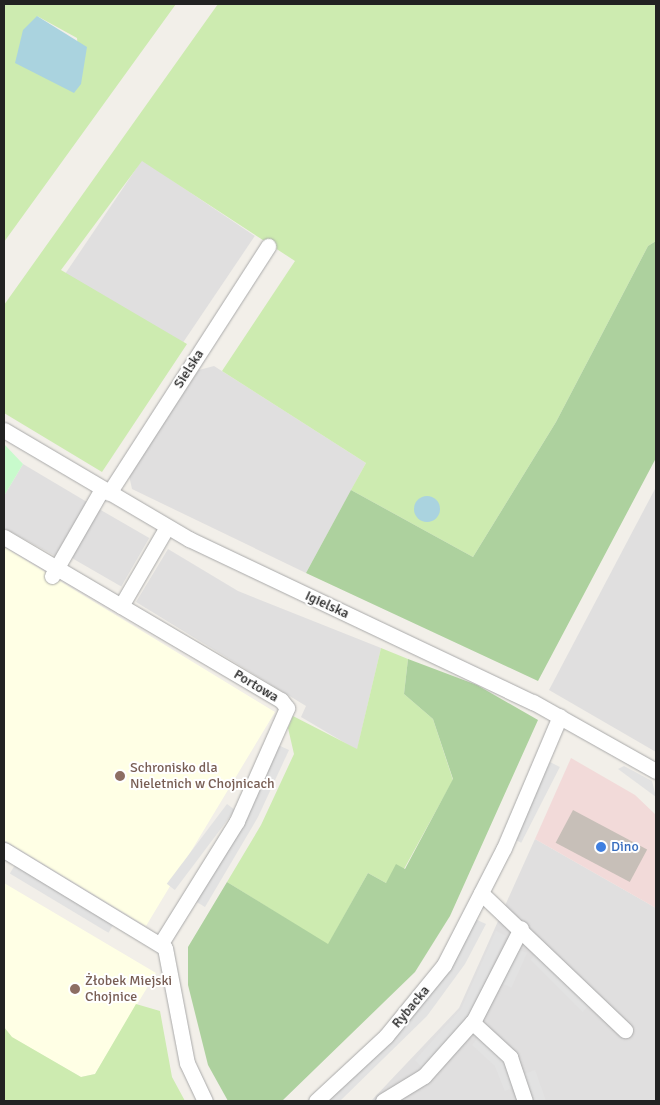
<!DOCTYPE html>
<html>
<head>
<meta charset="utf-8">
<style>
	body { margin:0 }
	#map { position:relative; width:660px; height:1105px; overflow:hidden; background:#f2efe9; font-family:Signika,sans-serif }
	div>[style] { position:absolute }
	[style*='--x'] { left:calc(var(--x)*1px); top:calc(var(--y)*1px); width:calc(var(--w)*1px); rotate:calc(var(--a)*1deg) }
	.residential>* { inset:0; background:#e0dfdf; transform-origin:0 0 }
	.commercial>* { inset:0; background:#f2dad9 }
	.education>* { inset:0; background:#ffffe5 }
	.grass>* { inset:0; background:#cdebb0 }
	.forest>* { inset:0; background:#add19e }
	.park>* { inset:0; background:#c8facc }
	.parking>* { inset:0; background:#e2e2e2; transform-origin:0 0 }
	.water>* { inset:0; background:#aad3df }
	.round { border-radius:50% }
	.building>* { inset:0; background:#c7bfb8; transform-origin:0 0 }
	.roads { filter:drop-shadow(0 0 1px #a9a9a9) drop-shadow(0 0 1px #a9a9a9) }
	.minor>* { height:15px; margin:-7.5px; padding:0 7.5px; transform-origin:7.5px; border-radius:7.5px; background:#fff }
	.dots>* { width:14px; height:14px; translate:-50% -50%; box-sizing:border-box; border:2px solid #fff; border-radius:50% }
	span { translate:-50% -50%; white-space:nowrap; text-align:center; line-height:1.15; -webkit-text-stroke:4px #fff; paint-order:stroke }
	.street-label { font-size:14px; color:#222 }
	.education-label { font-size:14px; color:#785e54 }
	.left { translate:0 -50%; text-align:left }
	.shop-label { font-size:14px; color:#366cbe }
	.frame { position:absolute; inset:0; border:5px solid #222; pointer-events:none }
</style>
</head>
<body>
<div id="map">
	<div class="residential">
		<div style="left:142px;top:160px;width:136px;height:137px;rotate:34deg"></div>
		<div style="clip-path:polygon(214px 366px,366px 463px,306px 573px,132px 489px,129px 475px,199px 370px)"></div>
		<div style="clip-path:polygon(23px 464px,87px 502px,55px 556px,4px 528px,4px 496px)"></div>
		<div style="clip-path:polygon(656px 487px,656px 752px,549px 690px)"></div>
		<div style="left:99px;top:509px;width:58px;height:56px;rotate:30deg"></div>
		<div style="clip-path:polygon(168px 549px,238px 591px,381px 648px,357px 750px,301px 717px,306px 706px,136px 602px)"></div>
		<div style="clip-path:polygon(535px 839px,656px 908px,656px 1101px,371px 1101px,459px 1008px)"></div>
	</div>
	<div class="commercial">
		<div style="clip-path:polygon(571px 758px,635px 795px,656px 815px,656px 908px,535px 839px)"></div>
	</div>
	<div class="education">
		<div style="clip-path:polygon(4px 547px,275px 712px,146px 926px,4px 840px)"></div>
		<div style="clip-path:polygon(4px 883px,156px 973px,95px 1074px,81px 1077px,11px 1037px,4px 1027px)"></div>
	</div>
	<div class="grass">
		<div style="clip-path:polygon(evenodd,4px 4px,176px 4px,4px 242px,4px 4px,37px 16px,77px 38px,81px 84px,37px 16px)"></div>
		<div style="clip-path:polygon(218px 4px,656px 4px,656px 241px,648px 246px,556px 422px,473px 557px,351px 490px,366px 463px,222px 371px,295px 261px,142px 161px,61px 270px,187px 344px,102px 472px,4px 413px,4px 305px)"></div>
		<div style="clip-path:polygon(381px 648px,408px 659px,404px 694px,433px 719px,453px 780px,404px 869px,386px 883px,368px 873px,328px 945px,227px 882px,261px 825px,294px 754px,288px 728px,293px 716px,357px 749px)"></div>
		<div style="clip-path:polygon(136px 1004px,160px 1011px,172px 1077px,185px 1101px,4px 1101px,4px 1027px,12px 1037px,81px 1077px,95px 1074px)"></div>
	</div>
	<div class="forest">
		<div style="clip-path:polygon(656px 241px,656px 458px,538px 681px,306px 573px,351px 490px,473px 557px,556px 422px,648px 246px)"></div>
		<div style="clip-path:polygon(408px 659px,477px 685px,538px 720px,450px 916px,415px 972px,282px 1101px,228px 1101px,208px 1065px,188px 985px,188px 947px,227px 882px,328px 944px,368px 873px,386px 883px,396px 864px,405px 869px,453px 779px,433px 719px,404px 694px)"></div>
	</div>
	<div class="park">
		<div style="clip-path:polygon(4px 444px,23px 464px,4px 496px)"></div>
	</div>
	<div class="parking">
		<div style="clip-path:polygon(278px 745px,289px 750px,258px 817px,205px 907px,195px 901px)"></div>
		<div style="left:550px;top:762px;width:11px;height:85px;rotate:27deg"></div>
		<div style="clip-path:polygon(624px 766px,652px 781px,656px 797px,618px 769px)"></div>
		<div style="left:227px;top:804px;width:10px;height:100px;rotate:37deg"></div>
		<div style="left:15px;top:865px;width:115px;height:10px;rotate:31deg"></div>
		<div style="clip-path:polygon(475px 919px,486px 924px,465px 964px,427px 1016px,340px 1101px,324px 1101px,418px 1010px)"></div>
		<div style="clip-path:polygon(496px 931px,506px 936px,469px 1016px,423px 1068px,415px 1060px,461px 1009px)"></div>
		<div style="left:516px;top:948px;width:12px;height:38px;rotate:24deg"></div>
		<div style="left:538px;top:952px;width:74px;height:11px;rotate:45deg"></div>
		<div style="clip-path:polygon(479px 1036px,506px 1061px,515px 1087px,505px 1091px,495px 1066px,472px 1045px)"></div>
		<div style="clip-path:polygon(535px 1070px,546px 1101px,533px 1101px,524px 1074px)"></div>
	</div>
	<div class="water">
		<div style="clip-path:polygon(37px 16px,87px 47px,81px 84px,74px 93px,15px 63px,23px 30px)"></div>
		<div class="round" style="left:414px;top:496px;width:26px;height:26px"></div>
	</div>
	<div class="building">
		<div style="left:573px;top:810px;width:84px;height:37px;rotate:28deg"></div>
	</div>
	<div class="roads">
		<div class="minor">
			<div style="--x:4;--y:430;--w:215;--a:30.5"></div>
			<div style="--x:189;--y:539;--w:381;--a:25.4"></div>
			<div style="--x:533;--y:702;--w:141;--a:29.3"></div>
			<div style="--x:109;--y:493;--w:294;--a:-57.2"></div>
			<div style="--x:4;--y:537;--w:321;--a:30.5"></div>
			<div style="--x:281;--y:700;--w:10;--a:53"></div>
			<div style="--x:287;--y:708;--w:124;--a:113.9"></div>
			<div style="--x:237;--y:821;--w:144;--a:121.9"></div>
			<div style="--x:52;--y:576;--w:100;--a:-60.1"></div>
			<div style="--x:121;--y:606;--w:91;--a:-59.8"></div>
			<div style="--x:4;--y:850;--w:188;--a:31.3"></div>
			<div style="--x:165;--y:948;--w:117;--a:79.2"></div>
			<div style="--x:187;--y:1063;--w:42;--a:64.7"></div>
			<div style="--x:481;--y:893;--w:199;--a:43.6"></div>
			<div style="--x:472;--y:1022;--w:52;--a:42.6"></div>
			<div style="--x:510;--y:1057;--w:46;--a:71.2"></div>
			<div style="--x:316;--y:1101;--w:96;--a:-42.9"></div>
			<div style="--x:386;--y:1036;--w:92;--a:-50.8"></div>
			<div style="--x:444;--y:965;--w:131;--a:-62.9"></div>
			<div style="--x:504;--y:848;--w:143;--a:-67"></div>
			<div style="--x:383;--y:1101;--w:48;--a:-31.4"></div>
			<div style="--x:424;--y:1076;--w:75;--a:-48.2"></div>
			<div style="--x:474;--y:1020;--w:103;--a:-62.9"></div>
		</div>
	</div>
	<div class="dots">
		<div style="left:120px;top:776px;background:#8d6e63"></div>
		<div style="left:601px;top:847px;background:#3f7fe0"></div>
		<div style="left:75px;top:989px;background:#8d6e63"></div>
	</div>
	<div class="street-label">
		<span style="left:189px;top:369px;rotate:-57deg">Sielska</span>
		<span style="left:327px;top:605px;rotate:25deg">Igielska</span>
		<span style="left:256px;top:686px;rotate:31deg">Portowa</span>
		<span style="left:411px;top:1007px;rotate:-50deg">Rybacka</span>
	</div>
	<div class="education-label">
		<span class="left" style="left:130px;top:776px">Schronisko dla<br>Nieletnich w Chojnicach</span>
		<span class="left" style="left:85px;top:989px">Żłobek Miejski<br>Chojnice</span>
	</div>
	<div class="shop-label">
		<span class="left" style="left:611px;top:847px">Dino</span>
	</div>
	<div class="frame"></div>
</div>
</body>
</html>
